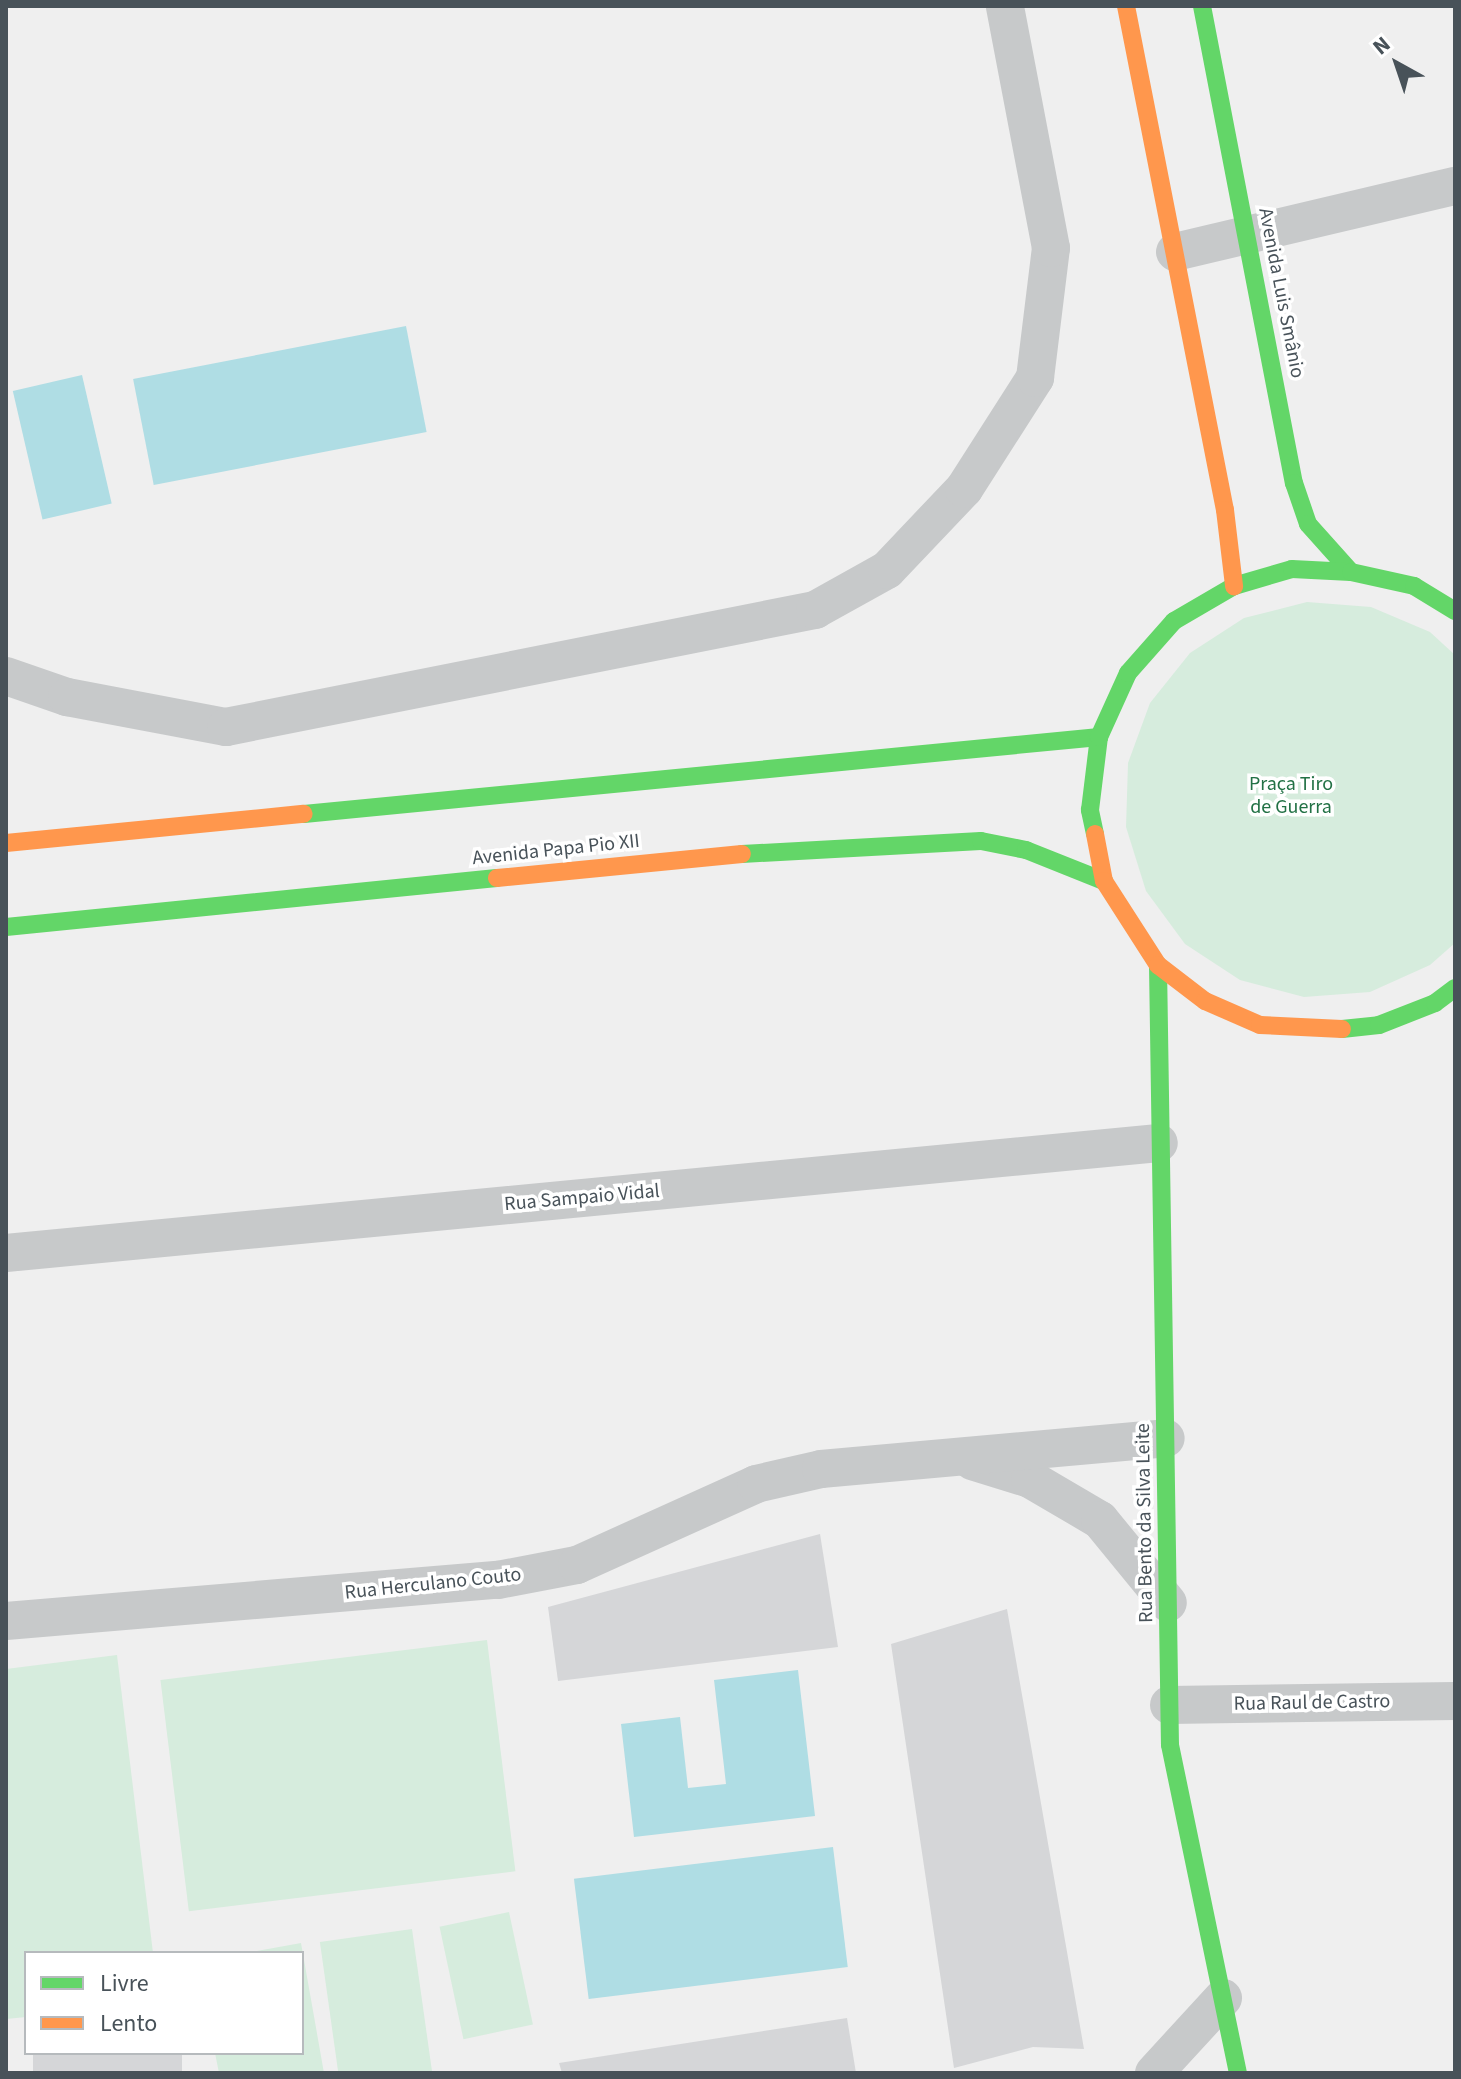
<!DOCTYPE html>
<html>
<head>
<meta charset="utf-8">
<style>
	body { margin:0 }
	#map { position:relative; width:1461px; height:2079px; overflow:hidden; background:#efefef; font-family:"Source Sans 3",sans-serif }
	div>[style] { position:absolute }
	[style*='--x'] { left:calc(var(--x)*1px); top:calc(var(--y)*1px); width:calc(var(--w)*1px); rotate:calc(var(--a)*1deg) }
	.green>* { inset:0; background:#d6ecdd; transform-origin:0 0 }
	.water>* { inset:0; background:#afdde4; transform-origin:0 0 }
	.building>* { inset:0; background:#d5d6d8; transform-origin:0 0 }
	.street>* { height:38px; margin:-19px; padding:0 19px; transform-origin:19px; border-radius:19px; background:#c7c9ca }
	.fast>* { height:18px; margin:-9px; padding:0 9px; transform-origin:9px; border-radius:9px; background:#63d668 }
	.slow>* { height:18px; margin:-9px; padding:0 9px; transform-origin:9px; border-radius:9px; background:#ff974d }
	span { translate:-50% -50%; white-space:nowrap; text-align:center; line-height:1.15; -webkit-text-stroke:7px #fff; paint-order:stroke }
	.street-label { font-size:20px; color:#485259 }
	.park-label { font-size:20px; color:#227145 }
	.frame { position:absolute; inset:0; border:8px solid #485259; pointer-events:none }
	.legend { position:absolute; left:24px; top:1951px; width:280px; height:104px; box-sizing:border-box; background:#fff; border:2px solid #b6babd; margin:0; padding:10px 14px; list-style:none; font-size:24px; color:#485259 }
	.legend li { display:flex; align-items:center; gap:16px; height:40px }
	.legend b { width:40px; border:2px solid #b6babd }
	.north { position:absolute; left:1357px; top:24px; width:80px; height:80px; -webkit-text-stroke:6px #fff; paint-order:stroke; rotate:320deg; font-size:22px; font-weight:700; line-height:32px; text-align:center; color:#485259 }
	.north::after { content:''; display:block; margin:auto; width:28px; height:36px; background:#485259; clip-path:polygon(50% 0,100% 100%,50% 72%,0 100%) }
</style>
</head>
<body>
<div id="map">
	<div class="green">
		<div style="clip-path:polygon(1307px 602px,1371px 607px,1430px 632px,1455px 655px,1455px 943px,1430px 965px,1370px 992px,1304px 997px,1240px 980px,1185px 944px,1146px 891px,1126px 827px,1128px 763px,1150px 703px,1190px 653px,1244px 618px)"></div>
		<div style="left:487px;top:1640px;width:233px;height:329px;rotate:83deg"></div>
		<div style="clip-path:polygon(117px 1655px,153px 1953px,26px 1953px,26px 2017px,6px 2019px,6px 1669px)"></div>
		<div style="left:509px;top:1912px;width:115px;height:71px;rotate:78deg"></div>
		<div style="left:412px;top:1929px;width:145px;height:93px;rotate:82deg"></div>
		<div style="clip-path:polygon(301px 1943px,324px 2073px,219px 2073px,215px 2053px,302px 2053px,302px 1953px,245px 1953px)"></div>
	</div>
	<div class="water">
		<div style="left:406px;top:326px;width:108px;height:278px;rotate:79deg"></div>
		<div style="left:82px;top:375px;width:132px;height:71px;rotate:77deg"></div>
		<div style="clip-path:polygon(798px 1670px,815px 1816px,634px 1837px,621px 1724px,680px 1717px,688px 1788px,726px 1784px,714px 1680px)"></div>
		<div style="left:833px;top:1847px;width:121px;height:261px;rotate:83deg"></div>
	</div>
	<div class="building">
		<div style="clip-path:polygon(820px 1534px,838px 1647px,558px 1681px,548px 1607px)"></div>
		<div style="clip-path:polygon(1007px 1609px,1084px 2049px,1033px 2047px,954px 2068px,891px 1644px)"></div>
		<div style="clip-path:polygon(847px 2018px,856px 2073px,562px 2073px,559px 2063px)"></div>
		<div style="left:33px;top:2053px;width:149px;height:20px"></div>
	</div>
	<div class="street">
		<div style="--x:1175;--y:252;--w:288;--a:-13.3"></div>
		<div style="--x:6;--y:676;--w:65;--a:19"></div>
		<div style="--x:67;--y:697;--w:162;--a:10.7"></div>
		<div style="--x:226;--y:727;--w:601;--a:-11.24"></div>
		<div style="--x:815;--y:610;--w:82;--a:-29.1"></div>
		<div style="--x:887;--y:570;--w:112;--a:-46.5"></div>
		<div style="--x:964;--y:489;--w:132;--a:-57.4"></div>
		<div style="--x:1035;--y:378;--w:131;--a:-83"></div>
		<div style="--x:1051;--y:248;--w:246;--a:-100.8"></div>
		<div style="--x:6;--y:1253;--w:1158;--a:-5.45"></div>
		<div style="--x:972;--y:1461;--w:61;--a:17.2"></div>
		<div style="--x:1030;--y:1479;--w:81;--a:30.4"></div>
		<div style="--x:1100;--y:1520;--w:107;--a:50.7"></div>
		<div style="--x:6;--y:1621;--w:494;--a:-4.8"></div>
		<div style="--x:498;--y:1580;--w:80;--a:-10.8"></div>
		<div style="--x:577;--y:1565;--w:196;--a:-24.3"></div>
		<div style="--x:756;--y:1484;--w:67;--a:-13"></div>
		<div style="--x:821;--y:1469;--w:346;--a:-5.1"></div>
		<div style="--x:1169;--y:1705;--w:286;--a:-0.8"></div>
		<div style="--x:1154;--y:2073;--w:102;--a:-47.4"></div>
	</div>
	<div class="fast">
		<div style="--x:1202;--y:6;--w:486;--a:79.1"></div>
		<div style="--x:1294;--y:483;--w:43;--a:71.1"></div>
		<div style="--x:1308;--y:524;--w:64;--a:48.1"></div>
		<div style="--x:304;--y:814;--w:799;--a:-5.53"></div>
		<div style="--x:1095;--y:834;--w:25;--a:-102"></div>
		<div style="--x:1090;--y:810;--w:74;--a:-83"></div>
		<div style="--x:1099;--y:737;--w:70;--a:-65.6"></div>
		<div style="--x:1128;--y:673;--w:69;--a:-48.5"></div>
		<div style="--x:1174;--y:621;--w:69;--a:-30.3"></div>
		<div style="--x:1234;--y:586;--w:60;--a:-16.3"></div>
		<div style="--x:1292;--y:569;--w:59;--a:2.9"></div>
		<div style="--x:1351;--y:572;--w:65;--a:12.5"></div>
		<div style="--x:1414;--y:586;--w:48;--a:31.4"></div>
		<div style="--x:742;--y:854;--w:239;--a:-3.1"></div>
		<div style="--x:981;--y:841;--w:46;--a:11.3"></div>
		<div style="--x:1026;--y:850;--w:84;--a:21.7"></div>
		<div style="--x:6;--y:927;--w:493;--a:-5.7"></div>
		<div style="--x:1158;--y:965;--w:780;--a:89.12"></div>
		<div style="--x:1170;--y:1745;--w:335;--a:78.3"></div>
		<div style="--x:1342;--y:1029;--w:37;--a:-6"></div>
		<div style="--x:1379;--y:1025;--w:60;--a:-21.4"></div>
		<div style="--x:1435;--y:1003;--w:25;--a:-37"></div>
	</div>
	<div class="slow">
		<div style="--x:1126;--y:6;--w:514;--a:78.89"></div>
		<div style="--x:1225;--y:510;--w:77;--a:83.2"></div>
		<div style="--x:1095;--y:834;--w:48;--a:79.2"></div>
		<div style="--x:1104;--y:881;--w:100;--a:57.3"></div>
		<div style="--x:1158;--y:965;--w:59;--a:37.5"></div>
		<div style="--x:1205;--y:1001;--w:60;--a:23.6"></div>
		<div style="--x:1260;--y:1025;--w:82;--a:2.8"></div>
		<div style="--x:6;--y:843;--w:299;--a:-5.6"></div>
		<div style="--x:497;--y:878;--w:246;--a:-5.6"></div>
	</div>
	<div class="street-label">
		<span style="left:1281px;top:293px;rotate:79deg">Avenida Luis Smânio</span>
		<span style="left:556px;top:850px;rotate:-6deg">Avenida Papa Pio XII</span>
		<span style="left:582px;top:1198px;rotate:-5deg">Rua Sampaio Vidal</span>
		<span style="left:1145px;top:1523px;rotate:-91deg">Rua Bento da Silva Leite</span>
		<span style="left:433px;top:1584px;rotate:-6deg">Rua Herculano Couto</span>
		<span style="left:1312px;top:1703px;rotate:-1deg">Rua Raul de Castro</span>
	</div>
	<div class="park-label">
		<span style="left:1291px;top:796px">Praça Tiro<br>de Guerra</span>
	</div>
	<div class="frame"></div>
	<ul class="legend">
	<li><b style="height:10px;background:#63d668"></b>Livre</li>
	<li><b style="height:10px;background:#ff974d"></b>Lento</li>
	</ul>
	<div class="north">N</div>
</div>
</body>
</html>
